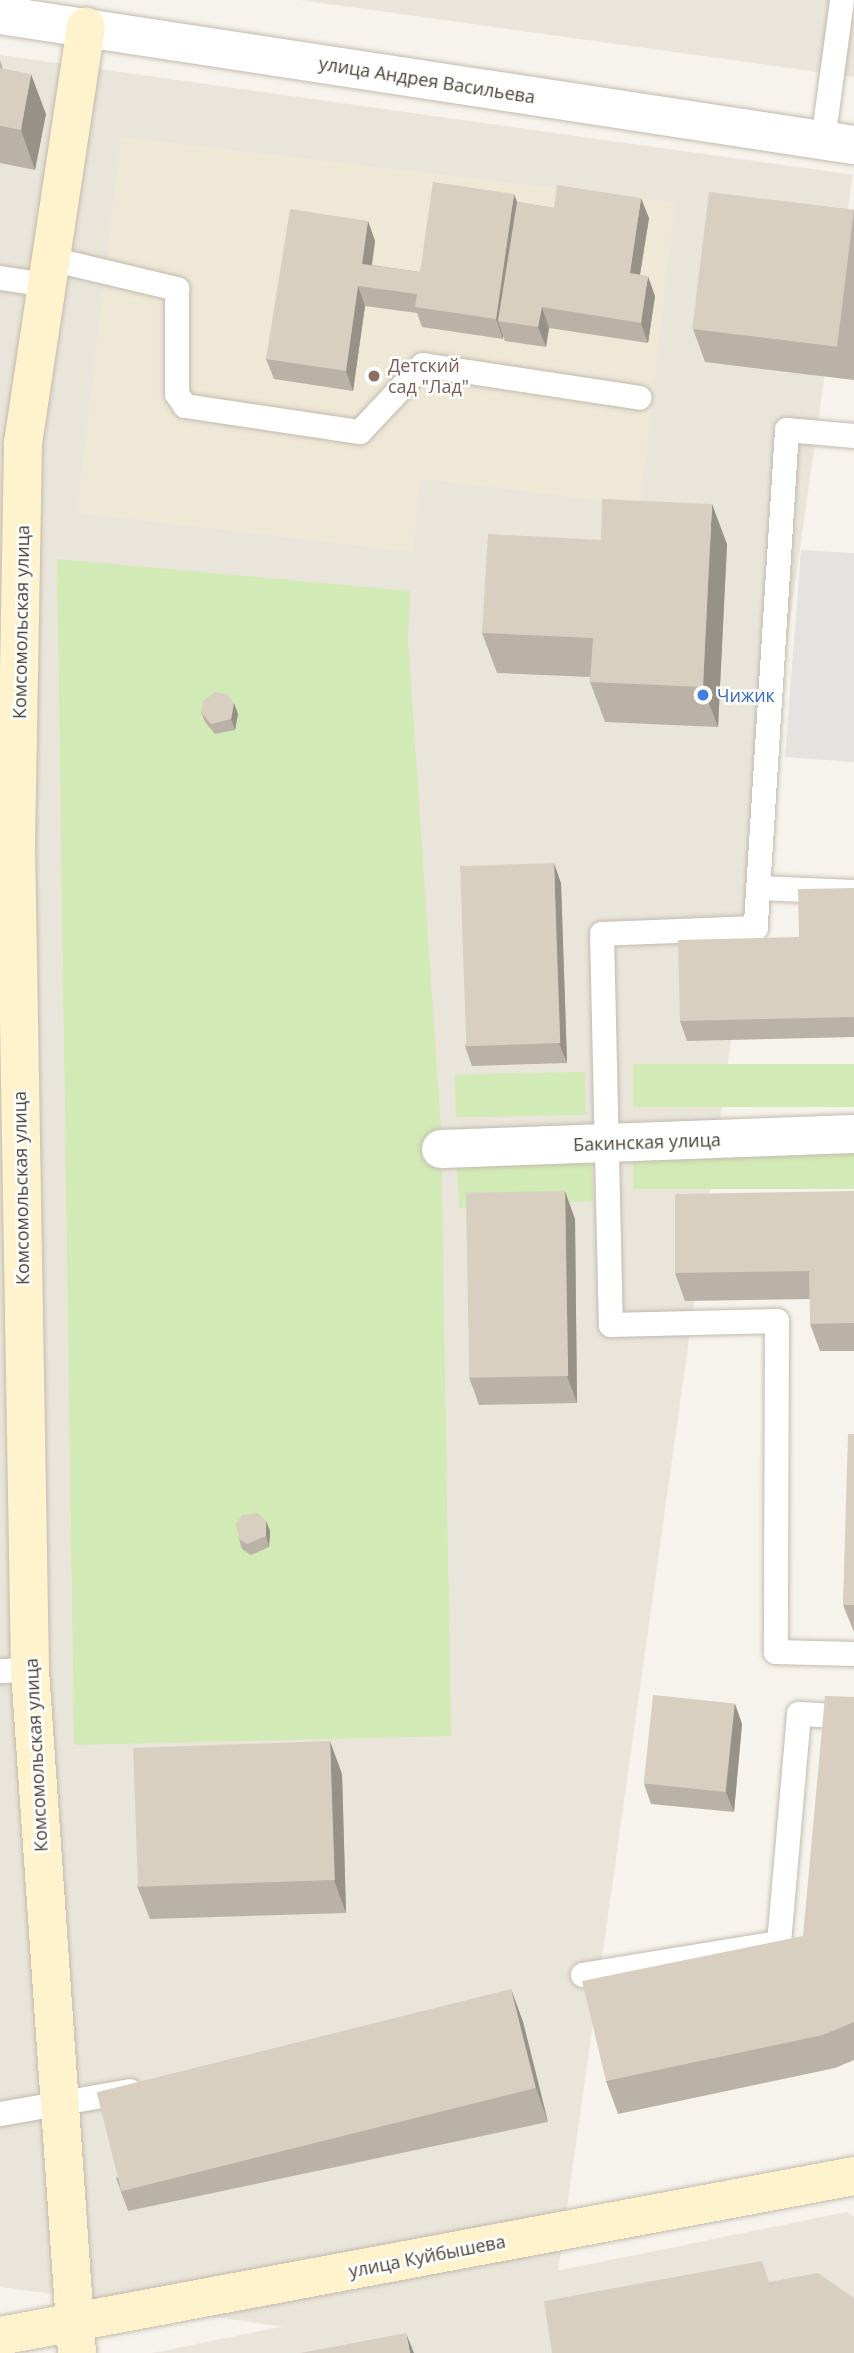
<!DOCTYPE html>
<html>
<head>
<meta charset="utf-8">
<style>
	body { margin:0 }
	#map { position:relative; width:854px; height:2353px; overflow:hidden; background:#f6f3ec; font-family:"Open Sans",sans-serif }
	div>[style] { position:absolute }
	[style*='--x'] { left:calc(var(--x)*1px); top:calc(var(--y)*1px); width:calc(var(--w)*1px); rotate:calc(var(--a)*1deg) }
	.residential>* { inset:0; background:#eae5da; transform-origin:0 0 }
	.education>* { inset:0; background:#efe8d6 }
	.green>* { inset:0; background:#d2eab5; transform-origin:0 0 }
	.parking>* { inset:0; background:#e5e3e0 }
	.roads { filter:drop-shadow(0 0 2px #c2bbae) drop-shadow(0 0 2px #c2bbae) }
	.lane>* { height:24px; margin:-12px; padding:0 12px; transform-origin:12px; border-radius:12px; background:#fff }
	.street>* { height:38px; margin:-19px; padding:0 19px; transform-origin:19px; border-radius:19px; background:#fff }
	.secondary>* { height:38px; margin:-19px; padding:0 19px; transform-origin:19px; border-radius:19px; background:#fff3cd }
	.wall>* { inset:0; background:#bab2a6 }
	.shaded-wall>* { inset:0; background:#979187 }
	.building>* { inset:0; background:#d8cfc1; transform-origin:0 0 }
	.dots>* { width:19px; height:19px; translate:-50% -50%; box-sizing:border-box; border:4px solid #fff; border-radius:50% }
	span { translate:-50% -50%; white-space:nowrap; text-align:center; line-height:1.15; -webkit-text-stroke:5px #fff; paint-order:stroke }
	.street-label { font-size:18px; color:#4b4439 }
	.education-label { font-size:18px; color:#785e54 }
	.left { translate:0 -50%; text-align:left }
	.shop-label { font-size:18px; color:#366cbe }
</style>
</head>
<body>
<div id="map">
	<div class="residential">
		<div style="clip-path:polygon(300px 0,854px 0,854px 77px)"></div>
		<div style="left:0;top:55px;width:861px;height:2210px;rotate:8deg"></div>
		<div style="clip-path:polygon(847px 2212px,854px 2217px,854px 2353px,152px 2353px)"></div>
	</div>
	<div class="education">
		<div style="clip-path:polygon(121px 137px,675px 202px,640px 505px,421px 479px,412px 552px,77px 513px)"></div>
	</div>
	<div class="green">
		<div style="clip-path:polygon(57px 559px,410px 591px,408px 640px,441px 1128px,451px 1736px,74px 1745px)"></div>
		<div style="left:854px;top:1064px;width:43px;height:221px;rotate:90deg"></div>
		<div style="left:585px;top:1072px;width:43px;height:130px;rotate:89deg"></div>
		<div style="left:854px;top:1149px;width:40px;height:221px;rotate:90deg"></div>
		<div style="left:591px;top:1161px;width:40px;height:134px;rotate:87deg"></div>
	</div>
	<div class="parking">
		<div style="clip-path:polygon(801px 550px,854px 553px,854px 762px,785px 757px)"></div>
	</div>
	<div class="roads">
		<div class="lane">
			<div style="--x:823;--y:141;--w:142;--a:-82.3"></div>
			<div style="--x:51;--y:259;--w:130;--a:13.4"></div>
			<div style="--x:177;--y:289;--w:105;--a:90"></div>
			<div style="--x:177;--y:394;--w:14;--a:56"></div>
			<div style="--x:185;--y:406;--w:177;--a:8.5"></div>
			<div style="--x:360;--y:432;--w:92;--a:-46.8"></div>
			<div style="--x:423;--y:365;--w:219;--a:8.6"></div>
			<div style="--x:0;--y:278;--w:49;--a:8.3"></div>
			<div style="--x:854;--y:436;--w:67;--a:-174.9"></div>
			<div style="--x:787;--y:430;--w:499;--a:93.6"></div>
			<div style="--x:756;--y:928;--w:154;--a:177.8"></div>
			<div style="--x:602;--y:934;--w:391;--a:88.7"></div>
			<div style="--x:611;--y:1325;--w:166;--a:-1.4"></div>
			<div style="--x:777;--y:1321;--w:331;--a:90.2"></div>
			<div style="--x:776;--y:1652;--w:78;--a:1.5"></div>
			<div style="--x:758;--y:888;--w:96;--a:2.4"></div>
			<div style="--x:0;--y:1671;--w:30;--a:-2"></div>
			<div style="--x:583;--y:1975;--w:199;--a:-9.3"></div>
			<div style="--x:779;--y:1943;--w:230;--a:-85"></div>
			<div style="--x:799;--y:1714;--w:55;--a:3.1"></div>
			<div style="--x:0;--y:2114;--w:132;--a:-10"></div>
		</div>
		<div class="street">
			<div style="--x:0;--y:15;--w:864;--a:8.66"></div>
			<div style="--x:441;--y:1149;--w:413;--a:-2.1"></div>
		</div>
		<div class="secondary">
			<div style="--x:0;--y:2336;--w:869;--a:-10.61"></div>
			<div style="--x:77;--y:2353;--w:685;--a:-93.94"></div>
			<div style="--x:30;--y:1670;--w:825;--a:-90.97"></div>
			<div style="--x:16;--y:845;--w:402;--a:-89"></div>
			<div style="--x:23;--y:443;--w:421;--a:-81.4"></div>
		</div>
	</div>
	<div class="wall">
		<div style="clip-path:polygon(0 60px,3px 69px,46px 114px,35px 170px,0 163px)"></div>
		<div style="clip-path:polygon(517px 202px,554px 208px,649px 218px,640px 275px,655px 296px,648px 343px,549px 328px,546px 347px,505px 341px,503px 336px,503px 339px,422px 327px,417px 313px,365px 306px,353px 391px,274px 379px,266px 359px,368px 221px,375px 241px,372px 265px,420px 272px)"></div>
		<div style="clip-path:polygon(854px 210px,854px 380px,705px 362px,693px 329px)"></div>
		<div style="clip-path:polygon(601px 540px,727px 544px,718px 727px,605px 722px,590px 682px,590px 677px,497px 673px,482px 633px)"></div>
		<div style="clip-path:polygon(234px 703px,238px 714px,235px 730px,215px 734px,205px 722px,201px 712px)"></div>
		<div style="clip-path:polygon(561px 883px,567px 1063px,472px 1066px,465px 1046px)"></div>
		<div style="clip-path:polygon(854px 888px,854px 1037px,687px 1041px,680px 1021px,799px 937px)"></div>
		<div style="clip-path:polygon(854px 1191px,854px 1351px,820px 1351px,810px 1324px,810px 1299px,685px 1301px,675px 1273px)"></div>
		<div style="clip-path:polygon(575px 1219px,577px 1403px,479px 1405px,469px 1377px)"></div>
		<div style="clip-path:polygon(854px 1434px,854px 1632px,843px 1605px)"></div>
		<div style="clip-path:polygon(266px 1521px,270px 1531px,269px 1547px,251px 1555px,242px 1549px,239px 1539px)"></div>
		<div style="clip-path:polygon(854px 1697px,854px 2060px,835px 2068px,618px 2114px,606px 2081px,803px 1936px)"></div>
		<div style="clip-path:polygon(735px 1704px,742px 1724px,734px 1812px,651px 1804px,644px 1784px)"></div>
		<div style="clip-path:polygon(342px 1774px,346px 1913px,150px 1919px,137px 1886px)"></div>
		<div style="clip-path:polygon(511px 1989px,523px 2022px,548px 2122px,128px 2211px,116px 2178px)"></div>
	</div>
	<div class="shaded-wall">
		<div style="clip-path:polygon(31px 74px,46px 114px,35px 170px,21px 130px)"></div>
		<div style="clip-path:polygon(514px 194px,522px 214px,498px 321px,503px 336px,503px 339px,496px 319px)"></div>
		<div style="clip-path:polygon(641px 198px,649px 218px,637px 293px,630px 273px)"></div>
		<div style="clip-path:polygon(368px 221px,375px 241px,369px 284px,362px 264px)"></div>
		<div style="clip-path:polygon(648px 276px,655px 296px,648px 343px,641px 323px)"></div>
		<div style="clip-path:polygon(358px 286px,365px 306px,353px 391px,346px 371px)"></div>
		<div style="clip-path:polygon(542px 307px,549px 328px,546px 347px,538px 327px)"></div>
		<div style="clip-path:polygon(712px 504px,727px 544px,718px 727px,703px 687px)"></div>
		<div style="clip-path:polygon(234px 703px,238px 714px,235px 730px,231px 719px)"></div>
		<div style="clip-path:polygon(554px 863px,561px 883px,567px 1063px,559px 1043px)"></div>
		<div style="clip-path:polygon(565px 1191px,575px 1219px,577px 1403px,567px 1376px)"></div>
		<div style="clip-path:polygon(266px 1521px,270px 1531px,269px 1547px,266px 1536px)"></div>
		<div style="clip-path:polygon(735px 1704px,742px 1724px,734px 1812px,726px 1792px)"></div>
		<div style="clip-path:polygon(330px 1741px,342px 1774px,346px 1913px,334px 1880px)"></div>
		<div style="clip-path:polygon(511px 1989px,523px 2022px,548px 2122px,536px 2088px)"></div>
		<div style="clip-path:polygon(406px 2333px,414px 2353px,410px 2353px)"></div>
	</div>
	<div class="building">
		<div style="clip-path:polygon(0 68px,31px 74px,21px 130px,0 126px)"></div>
		<div style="clip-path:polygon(433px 182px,514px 194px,496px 319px,415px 307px,417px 294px,358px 286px,346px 371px,266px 359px,290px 209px,368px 221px,362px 264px,420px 272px)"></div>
		<div style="clip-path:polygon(557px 185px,641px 198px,630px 273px,648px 276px,641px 323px,542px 307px,538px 327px,498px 321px,517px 202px,554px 208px)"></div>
		<div style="left:709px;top:192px;width:146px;height:138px;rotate:7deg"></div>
		<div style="clip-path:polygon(602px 499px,712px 504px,703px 687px,590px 682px,593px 638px,482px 633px,488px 534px,601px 540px)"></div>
		<div style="clip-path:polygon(215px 692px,227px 694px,234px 703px,231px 719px,211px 724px,201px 712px,203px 701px)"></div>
		<div style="left:554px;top:863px;width:180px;height:94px;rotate:88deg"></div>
		<div style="clip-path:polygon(854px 888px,854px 1017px,680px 1021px,678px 940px,799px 937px,798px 889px)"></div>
		<div style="left:565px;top:1191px;width:185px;height:99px;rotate:89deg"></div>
		<div style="clip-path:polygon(854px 1191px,854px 1323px,810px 1324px,809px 1271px,675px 1273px,675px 1194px)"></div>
		<div style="clip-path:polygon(848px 1434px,854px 1434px,854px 1605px,843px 1605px)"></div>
		<div style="clip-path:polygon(258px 1513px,266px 1521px,266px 1536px,247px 1544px,239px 1539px,236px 1524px,242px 1515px)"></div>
		<div style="left:653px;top:1695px;width:82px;height:89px;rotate:6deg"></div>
		<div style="clip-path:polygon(825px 1696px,854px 1697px,854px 2022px,823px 2035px,606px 2081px,582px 1981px,803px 1936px)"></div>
		<div style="left:330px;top:1741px;width:139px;height:197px;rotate:88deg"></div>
		<div style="left:511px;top:1989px;width:102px;height:427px;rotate:76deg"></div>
		<div style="clip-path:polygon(762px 2261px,769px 2282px,818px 2273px,854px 2298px,854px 2353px,552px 2353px,544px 2301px)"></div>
		<div style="clip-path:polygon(406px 2333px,410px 2353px,300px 2353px)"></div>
	</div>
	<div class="dots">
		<div style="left:374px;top:376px;background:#8d6e63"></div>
		<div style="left:703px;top:695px;background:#3f7fe0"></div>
	</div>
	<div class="street-label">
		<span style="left:427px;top:80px;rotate:9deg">улица Андрея Васильева</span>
		<span style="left:21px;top:622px;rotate:-89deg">Комсомольская улица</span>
		<span style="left:647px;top:1142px;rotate:-2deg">Бакинская улица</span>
		<span style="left:21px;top:1188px;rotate:-91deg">Комсомольская улица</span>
		<span style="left:36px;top:1755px;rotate:-93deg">Комсомольская улица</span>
		<span style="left:427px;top:2256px;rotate:-11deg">улица Куйбышева</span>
	</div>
	<div class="education-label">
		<span class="left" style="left:388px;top:376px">Детский<br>сад "Лад"</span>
	</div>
	<div class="shop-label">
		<span class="left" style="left:717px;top:695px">Чижик</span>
	</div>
</div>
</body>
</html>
